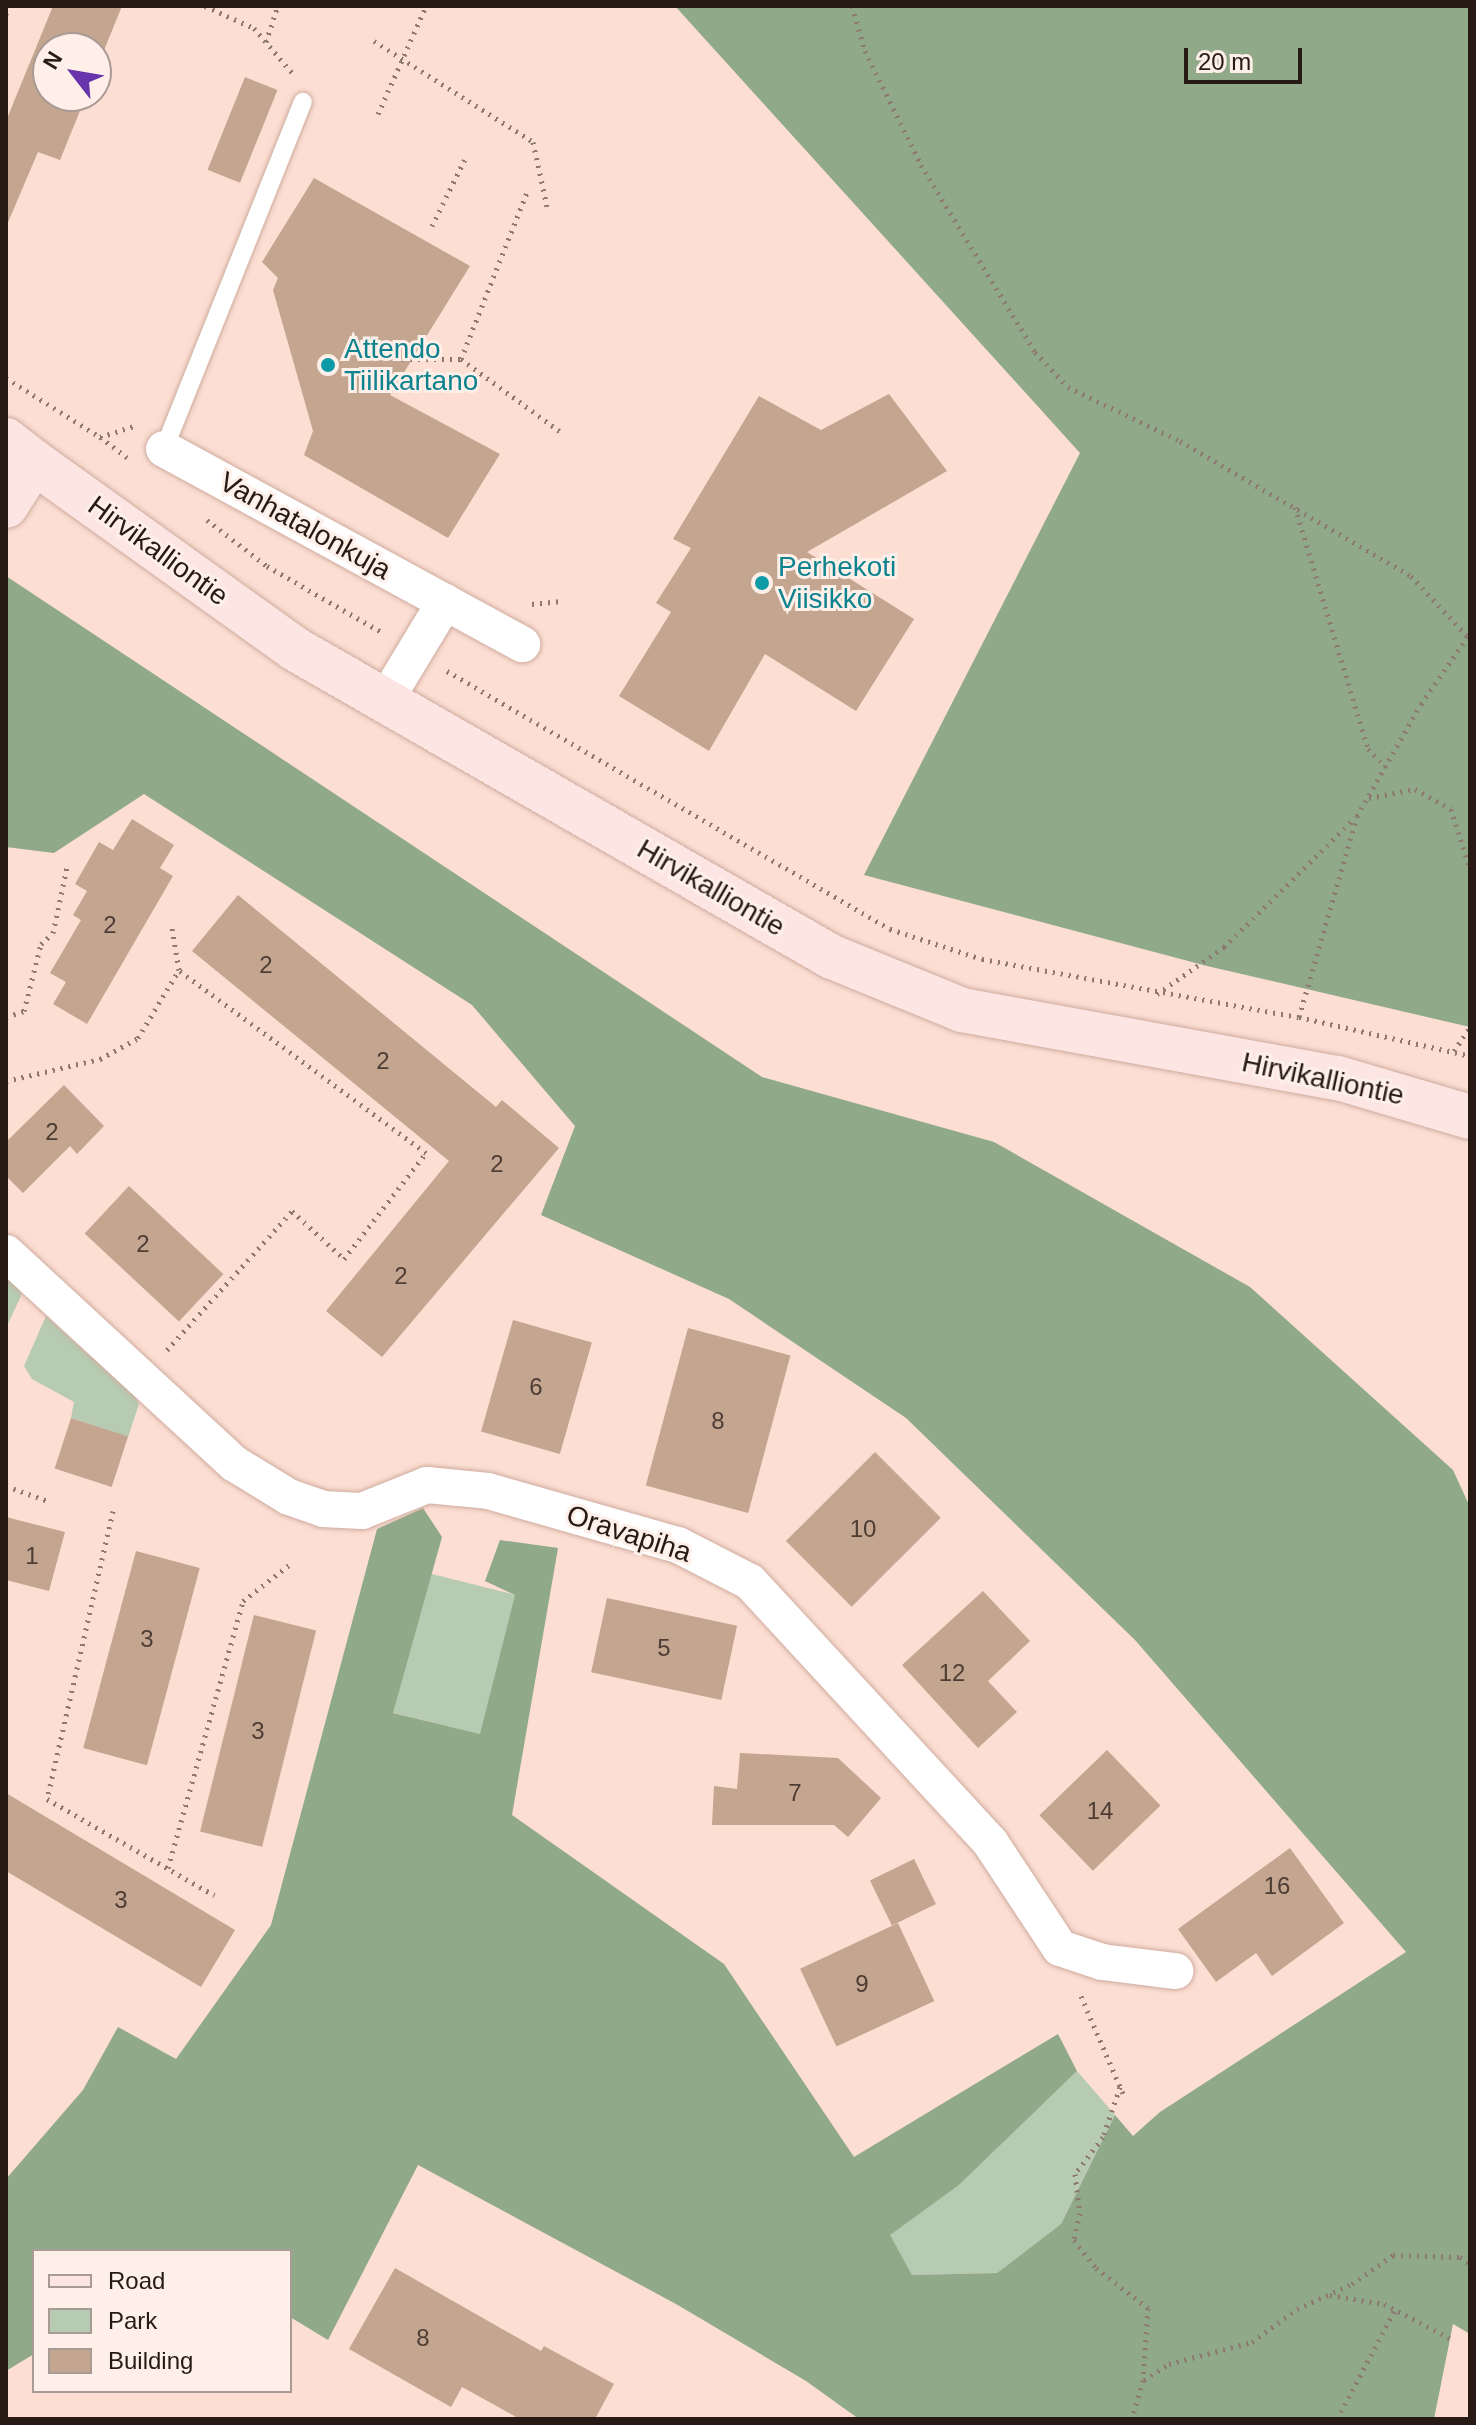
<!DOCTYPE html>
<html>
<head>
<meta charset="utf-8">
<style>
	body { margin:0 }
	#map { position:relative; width:1476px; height:2425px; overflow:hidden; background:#fcded3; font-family:Arial,sans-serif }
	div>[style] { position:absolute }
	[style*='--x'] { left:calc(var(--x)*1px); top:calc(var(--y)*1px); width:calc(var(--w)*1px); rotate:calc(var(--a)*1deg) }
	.green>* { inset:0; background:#b6cbb1; transform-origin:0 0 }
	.forest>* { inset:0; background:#8fa989 }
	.building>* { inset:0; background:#c3a590; transform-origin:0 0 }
	.path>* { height:5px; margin-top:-2.5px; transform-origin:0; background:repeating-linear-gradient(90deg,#8e7971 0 2px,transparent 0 8px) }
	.roads { filter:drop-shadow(0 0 2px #cfab9e) drop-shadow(0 0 2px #cfab9e) }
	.lane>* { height:18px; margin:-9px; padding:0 9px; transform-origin:9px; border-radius:9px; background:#fff }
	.street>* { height:36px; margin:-18px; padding:0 18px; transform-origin:18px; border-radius:18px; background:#fff }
	.secondary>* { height:44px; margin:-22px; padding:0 22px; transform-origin:22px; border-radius:22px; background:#fce5e2 }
	.dots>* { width:22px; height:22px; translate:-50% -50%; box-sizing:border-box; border:4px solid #feefe9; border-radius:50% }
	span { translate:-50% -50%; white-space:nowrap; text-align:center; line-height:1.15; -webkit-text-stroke:6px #feefe9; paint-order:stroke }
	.number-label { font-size:24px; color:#4e3d34 }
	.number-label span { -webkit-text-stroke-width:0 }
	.culture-label { font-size:28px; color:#0d838f }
	.left { translate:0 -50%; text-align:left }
	.street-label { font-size:28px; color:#271a15 }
	.frame { position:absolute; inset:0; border:8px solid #271a15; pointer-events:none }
	.legend { position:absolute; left:32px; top:2249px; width:260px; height:144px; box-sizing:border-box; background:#feefe9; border:2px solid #a89a94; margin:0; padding:10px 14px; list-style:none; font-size:24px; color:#271a15 }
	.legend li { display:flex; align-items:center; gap:16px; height:40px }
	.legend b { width:40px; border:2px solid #a89a94 }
	.north { position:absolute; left:32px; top:32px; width:80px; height:80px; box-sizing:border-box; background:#feefe9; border:2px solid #a89a94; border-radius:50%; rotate:301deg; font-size:22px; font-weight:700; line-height:32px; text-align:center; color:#271a15 }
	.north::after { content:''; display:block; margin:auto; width:28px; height:36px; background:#6834ab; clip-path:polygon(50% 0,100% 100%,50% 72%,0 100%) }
	.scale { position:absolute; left:1184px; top:48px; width:118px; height:36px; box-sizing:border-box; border:4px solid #271a15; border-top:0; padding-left:10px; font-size:24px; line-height:28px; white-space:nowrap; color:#271a15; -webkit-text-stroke:6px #feefe9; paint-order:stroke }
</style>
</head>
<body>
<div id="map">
	<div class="green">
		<div style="clip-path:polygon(6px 1275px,20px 1286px,21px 1296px,6px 1328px)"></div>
		<div style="clip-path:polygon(46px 1316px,135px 1397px,139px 1404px,128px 1437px,71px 1418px,74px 1402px,32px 1379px,24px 1366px)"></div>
		<div style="left:428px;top:1573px;width:90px;height:144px;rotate:14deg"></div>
		<div style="clip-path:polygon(1077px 2071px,1115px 2115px,1061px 2224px,997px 2273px,912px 2275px,889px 2235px,959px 2185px)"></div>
	</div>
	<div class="forest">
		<div style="clip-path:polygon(675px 6px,1470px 6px,1470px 1027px,1207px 966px,864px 875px,1080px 453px)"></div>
		<div style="clip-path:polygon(6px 576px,762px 1077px,994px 1142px,1250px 1287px,1453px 1470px,1470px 1507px,1470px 2334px,1453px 2324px,1434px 2419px,859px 2419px,806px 2381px,676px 2304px,418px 2165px,328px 2340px,290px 2317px,290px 2251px,34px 2251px,34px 2354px,6px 2371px,6px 2179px,83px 2090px,118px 2027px,176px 2059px,271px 1925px,377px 1529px,423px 1508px,442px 1537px,393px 1713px,480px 1734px,515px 1595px,485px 1581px,500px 1540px,558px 1548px,512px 1815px,724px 1964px,854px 2157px,1058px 2034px,1077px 2071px,959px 2185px,890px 2235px,912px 2275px,997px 2273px,1061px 2224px,1115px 2115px,1133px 2136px,1160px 2112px,1406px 1952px,1135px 1640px,906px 1418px,729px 1299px,541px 1215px,575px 1126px,472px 1005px,144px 794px,54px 853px,6px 847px)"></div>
	</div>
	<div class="building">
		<div style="clip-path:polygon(53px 6px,122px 6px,96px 70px,96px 48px,48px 48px,48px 96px,86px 96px,60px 160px,38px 152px,6px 227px,6px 121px)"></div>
		<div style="left:245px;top:77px;width:35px;height:100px;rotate:22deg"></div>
		<div style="clip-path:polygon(314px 178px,470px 266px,390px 395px,500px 454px,448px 538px,304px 455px,313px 431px,273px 290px,278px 278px,262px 262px)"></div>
		<div style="clip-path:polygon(889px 394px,947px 471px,807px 552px,914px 619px,856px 711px,765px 654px,709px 751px,619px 696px,671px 612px,656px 603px,691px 548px,673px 539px,759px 396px,821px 430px)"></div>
		<div style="clip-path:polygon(132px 819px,174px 845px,160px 868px,173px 876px,87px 1024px,53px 1004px,66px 982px,50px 973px,81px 920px,73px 915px,87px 891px,75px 884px,99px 842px,113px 850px)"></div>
		<div style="clip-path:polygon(238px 895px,496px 1107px,502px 1100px,559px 1148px,382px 1357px,326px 1311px,449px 1161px,192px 951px)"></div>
		<div style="clip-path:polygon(64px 1085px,104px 1126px,77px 1154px,70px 1146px,23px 1193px,6px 1176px,6px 1142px)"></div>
		<div style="left:129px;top:1186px;width:129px;height:65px;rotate:43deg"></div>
		<div style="left:513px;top:1320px;width:82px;height:116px;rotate:16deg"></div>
		<div style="left:688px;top:1328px;width:106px;height:163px;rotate:15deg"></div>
		<div style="left:71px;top:1418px;width:60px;height:53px;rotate:18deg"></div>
		<div style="left:875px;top:1452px;width:93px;height:126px;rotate:45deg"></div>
		<div style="clip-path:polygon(6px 1517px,65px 1532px,49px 1591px,6px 1580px)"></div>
		<div style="left:136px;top:1551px;width:66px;height:204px;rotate:15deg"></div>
		<div style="clip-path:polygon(983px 1591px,1030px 1641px,988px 1681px,1017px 1712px,978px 1748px,902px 1665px)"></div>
		<div style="left:607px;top:1598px;width:133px;height:76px;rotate:12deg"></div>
		<div style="left:254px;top:1615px;width:64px;height:223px;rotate:14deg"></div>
		<div style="left:1107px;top:1750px;width:77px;height:94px;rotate:46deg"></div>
		<div style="clip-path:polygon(740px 1753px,838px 1758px,881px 1798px,848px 1837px,834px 1825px,712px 1825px,714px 1786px,737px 1789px)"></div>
		<div style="clip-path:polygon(6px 1793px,235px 1930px,201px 1987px,6px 1871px)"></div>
		<div style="clip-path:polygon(1290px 1848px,1344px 1923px,1272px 1976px,1256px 1953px,1216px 1982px,1178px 1929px)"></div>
		<div style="left:914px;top:1859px;width:50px;height:49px;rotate:64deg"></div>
		<div style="left:898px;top:1923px;width:86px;height:108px;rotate:65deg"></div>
		<div style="clip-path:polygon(395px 2268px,541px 2351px,544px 2346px,614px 2384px,595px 2419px,520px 2419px,462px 2387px,451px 2407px,349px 2349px)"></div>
	</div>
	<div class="path">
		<div style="--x:205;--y:6;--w:54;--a:24.2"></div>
		<div style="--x:254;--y:28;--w:62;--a:49.6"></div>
		<div style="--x:852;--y:6;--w:47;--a:73.9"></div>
		<div style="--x:865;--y:51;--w:127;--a:63.8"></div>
		<div style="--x:921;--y:165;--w:219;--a:58.6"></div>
		<div style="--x:1035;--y:352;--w:48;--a:46.7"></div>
		<div style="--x:1068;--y:387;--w:124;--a:25.7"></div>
		<div style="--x:1180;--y:441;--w:268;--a:30.3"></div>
		<div style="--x:1411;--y:576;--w:86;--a:46.9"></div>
		<div style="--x:6;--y:14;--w:9;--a:-63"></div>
		<div style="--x:374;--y:41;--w:188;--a:32.4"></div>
		<div style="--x:533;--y:142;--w:66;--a:77.7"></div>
		<div style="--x:266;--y:42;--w:38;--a:-72"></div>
		<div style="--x:378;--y:114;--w:118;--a:-66"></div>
		<div style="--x:432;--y:226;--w:75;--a:-63.8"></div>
		<div style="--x:402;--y:359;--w:59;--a:0"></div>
		<div style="--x:461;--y:359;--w:182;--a:-68.4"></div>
		<div style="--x:461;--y:359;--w:125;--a:36.2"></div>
		<div style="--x:6;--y:378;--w:111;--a:32.1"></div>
		<div style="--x:100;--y:437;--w:38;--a:-18"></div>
		<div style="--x:100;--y:437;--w:34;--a:37"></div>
		<div style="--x:1295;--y:507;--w:253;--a:73.2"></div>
		<div style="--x:1368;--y:749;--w:25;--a:45"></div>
		<div style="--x:207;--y:520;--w:76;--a:37.5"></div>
		<div style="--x:267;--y:566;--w:134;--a:30"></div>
		<div style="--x:532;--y:604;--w:27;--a:-6"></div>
		<div style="--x:447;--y:671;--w:513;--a:30.22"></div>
		<div style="--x:890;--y:929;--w:97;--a:18.1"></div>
		<div style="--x:982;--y:959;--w:322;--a:10.4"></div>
		<div style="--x:1299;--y:1017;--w:175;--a:12.8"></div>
		<div style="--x:1369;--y:798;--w:47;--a:-11.1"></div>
		<div style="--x:1415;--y:789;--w:41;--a:29.1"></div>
		<div style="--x:1451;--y:809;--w:63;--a:72.4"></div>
		<div style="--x:1157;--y:994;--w:82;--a:-35"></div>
		<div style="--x:1224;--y:947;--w:184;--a:-44.6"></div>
		<div style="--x:6;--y:1017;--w:19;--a:-18"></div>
		<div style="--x:24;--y:1011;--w:69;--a:-75.8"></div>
		<div style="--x:41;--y:944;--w:16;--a:-43"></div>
		<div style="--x:53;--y:933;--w:67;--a:-78"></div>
		<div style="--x:1299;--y:1017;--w:209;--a:-73.9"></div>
		<div style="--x:1357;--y:816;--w:129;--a:-60.3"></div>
		<div style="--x:1421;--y:704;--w:84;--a:-55.2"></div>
		<div style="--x:1454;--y:1051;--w:29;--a:-56"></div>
		<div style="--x:6;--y:1081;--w:97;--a:-13.2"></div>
		<div style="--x:100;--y:1059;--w:43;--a:-28.9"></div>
		<div style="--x:138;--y:1038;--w:79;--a:-58.9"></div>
		<div style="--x:167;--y:1350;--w:187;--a:-48"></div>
		<div style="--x:292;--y:1211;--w:71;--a:42.7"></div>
		<div style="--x:344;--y:1259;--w:134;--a:-52.3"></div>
		<div style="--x:426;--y:1153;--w:307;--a:-143.5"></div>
		<div style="--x:179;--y:970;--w:43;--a:-99.5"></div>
		<div style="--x:6;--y:1486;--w:45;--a:19.7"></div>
		<div style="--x:113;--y:1511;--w:295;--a:102.9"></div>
		<div style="--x:47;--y:1799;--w:193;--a:29.9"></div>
		<div style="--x:168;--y:1868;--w:277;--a:-74.3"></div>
		<div style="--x:243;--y:1601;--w:58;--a:-38"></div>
		<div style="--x:1081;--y:1996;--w:111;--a:66.7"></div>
		<div style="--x:1120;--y:2087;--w:53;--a:108.8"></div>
		<div style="--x:1103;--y:2137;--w:46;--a:127.1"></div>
		<div style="--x:1075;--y:2174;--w:39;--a:83"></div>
		<div style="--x:1080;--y:2213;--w:28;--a:103"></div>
		<div style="--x:1074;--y:2240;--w:36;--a:52"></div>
		<div style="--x:1096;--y:2268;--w:66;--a:37.6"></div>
		<div style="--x:1148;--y:2308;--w:72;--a:94"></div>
		<div style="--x:1143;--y:2380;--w:41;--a:105.8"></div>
		<div style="--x:1330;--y:2295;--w:55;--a:9.5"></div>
		<div style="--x:1384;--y:2304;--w:74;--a:27.3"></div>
		<div style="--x:1144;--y:2380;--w:30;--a:-33"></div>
		<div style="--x:1169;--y:2364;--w:86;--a:-14.8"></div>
		<div style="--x:1252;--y:2342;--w:56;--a:-36.3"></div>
		<div style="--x:1297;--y:2309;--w:60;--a:-24.4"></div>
		<div style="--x:1352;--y:2284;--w:50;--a:-35.3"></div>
		<div style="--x:1393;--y:2255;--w:67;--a:1.7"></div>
		<div style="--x:1460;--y:2257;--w:12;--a:35"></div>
		<div style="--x:1337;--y:2419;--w:123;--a:-62"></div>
	</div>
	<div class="roads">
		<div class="lane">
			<div style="--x:164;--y:449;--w:374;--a:-68.2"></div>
		</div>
		<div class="street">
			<div style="--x:164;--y:449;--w:408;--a:28.6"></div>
			<div style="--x:385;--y:701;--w:116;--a:-58.8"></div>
			<div style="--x:6;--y:1253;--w:311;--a:42.7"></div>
			<div style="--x:235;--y:1464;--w:63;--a:31.4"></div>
			<div style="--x:289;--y:1497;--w:36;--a:19"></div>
			<div style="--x:323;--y:1509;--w:39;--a:3"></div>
			<div style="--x:362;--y:1511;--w:70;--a:-21.8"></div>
			<div style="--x:427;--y:1485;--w:61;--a:5.6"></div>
			<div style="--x:488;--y:1491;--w:198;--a:15.9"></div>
			<div style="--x:678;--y:1545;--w:81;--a:27.2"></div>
			<div style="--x:750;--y:1582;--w:354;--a:47.3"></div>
			<div style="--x:990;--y:1842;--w:127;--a:56.6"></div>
			<div style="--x:1060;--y:1948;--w:44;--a:18.4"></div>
			<div style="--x:1102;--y:1962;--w:74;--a:7"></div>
		</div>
		<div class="secondary">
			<div style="--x:6;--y:440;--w:36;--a:38"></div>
			<div style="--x:34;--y:462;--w:52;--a:122.5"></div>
			<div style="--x:34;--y:462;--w:321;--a:35.6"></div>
			<div style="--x:295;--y:649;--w:619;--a:29.84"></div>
			<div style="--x:832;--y:957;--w:140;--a:22.2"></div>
			<div style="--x:962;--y:1010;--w:382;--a:10.3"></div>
			<div style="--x:1338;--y:1078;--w:138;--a:16.5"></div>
		</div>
	</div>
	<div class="dots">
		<div style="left:328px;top:365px;background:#0f9aa8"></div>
		<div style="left:762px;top:583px;background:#0f9aa8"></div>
	</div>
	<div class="number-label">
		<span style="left:110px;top:925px">2</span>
		<span style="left:266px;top:965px">2</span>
		<span style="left:383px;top:1061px">2</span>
		<span style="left:52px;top:1132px">2</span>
		<span style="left:497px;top:1164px">2</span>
		<span style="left:143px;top:1244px">2</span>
		<span style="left:401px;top:1276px">2</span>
		<span style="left:536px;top:1387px">6</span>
		<span style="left:718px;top:1421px">8</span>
		<span style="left:863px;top:1529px">10</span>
		<span style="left:32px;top:1556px">1</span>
		<span style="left:147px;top:1639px">3</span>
		<span style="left:664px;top:1648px">5</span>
		<span style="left:952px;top:1673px">12</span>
		<span style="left:258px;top:1731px">3</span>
		<span style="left:795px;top:1793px">7</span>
		<span style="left:1100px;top:1811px">14</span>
		<span style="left:1277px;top:1886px">16</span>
		<span style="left:121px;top:1900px">3</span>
		<span style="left:862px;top:1984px">9</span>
		<span style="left:423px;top:2338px">8</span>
	</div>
	<div class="culture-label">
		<span class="left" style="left:344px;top:365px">Attendo<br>Tiilikartano</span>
		<span class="left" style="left:778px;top:583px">Perhekoti<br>Viisikko</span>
	</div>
	<div class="street-label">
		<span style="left:305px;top:526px;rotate:29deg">Vanhatalonkuja</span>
		<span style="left:158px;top:551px;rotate:36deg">Hirvikalliontie</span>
		<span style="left:711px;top:888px;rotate:30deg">Hirvikalliontie</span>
		<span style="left:1323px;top:1079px;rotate:12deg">Hirvikalliontie</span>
		<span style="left:629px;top:1534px;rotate:18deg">Oravapiha</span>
	</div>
	<div class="frame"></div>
	<ul class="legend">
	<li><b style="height:10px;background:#fce5e2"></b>Road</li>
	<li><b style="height:22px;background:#b6cbb1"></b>Park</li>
	<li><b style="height:22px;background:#c3a590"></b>Building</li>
	</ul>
	<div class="north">N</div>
	<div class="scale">20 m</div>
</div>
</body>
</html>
